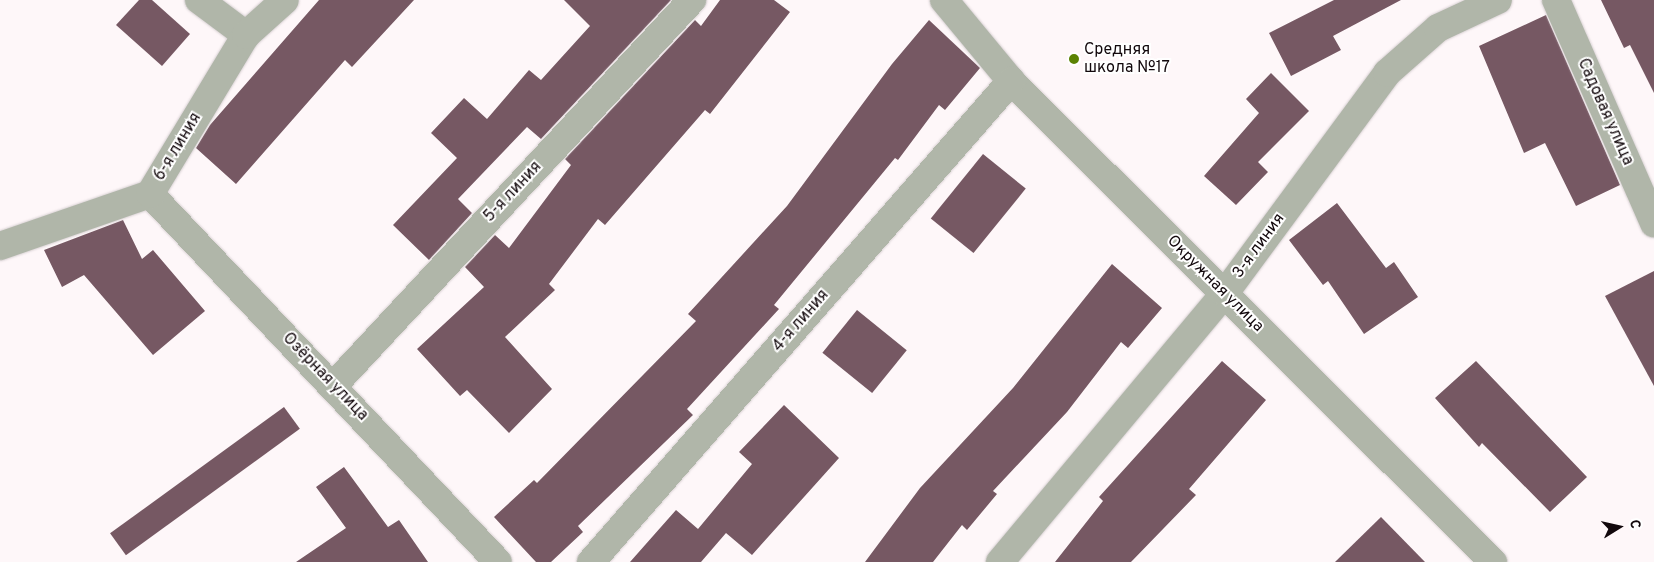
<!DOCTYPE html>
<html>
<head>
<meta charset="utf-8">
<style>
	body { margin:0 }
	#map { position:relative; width:1654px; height:562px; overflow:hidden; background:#fef7f9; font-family:Overpass,sans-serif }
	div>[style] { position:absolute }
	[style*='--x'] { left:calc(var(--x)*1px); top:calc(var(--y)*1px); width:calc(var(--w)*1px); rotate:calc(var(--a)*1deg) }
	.building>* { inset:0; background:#765863; transform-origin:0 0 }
	.roads { filter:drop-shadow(0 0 1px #d8d1d3) drop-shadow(0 0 1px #d8d1d3) }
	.minor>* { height:28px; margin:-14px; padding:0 14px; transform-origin:14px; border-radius:14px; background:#b0b6a9 }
	.dots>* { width:14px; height:14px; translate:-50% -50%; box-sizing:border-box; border:2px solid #fff; border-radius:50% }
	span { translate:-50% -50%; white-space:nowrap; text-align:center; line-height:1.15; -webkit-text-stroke:4px #fff; paint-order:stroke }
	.poi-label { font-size:16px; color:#12080c }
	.left { translate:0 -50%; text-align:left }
	.street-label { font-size:16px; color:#12080c }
	.north { position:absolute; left:1594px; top:502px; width:50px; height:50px; -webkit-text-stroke:4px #fff; paint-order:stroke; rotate:80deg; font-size:14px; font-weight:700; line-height:20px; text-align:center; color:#12080c }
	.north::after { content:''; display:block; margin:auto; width:18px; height:22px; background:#12080c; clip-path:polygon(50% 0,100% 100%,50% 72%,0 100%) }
</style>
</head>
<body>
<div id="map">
	<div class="building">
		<div style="clip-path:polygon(139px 0,152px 0,190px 34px,162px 66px,116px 25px)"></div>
		<div style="clip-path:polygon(319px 0,414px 0,352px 67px,345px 60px,236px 184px,196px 148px,210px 125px)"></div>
		<div style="clip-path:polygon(564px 0,671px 0,541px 139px,527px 127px,458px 199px,472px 213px,429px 260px,393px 225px,457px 158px,431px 133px,464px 98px,487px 119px,529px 70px,541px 80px,590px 26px)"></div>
		<div style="clip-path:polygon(720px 0,774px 0,790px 12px,710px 114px,705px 110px,605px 225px,598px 219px,549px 284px,555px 290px,505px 337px,552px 389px,509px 433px,467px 390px,460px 396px,417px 349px,484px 287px,465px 267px,495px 235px,509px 248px,571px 165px,565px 159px,695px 20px,701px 26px)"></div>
		<div style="clip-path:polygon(1334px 0,1401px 0,1333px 36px,1341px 50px,1291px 76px,1269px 33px)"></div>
		<div style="clip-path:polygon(1601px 0,1654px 0,1654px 93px,1630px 45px,1624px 48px)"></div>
		<div style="clip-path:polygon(1546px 15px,1620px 185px,1576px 206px,1545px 143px,1524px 153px,1479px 46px)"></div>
		<div style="clip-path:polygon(929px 20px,980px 68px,945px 110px,939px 105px,898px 160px,895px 158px,774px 305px,779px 309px,687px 409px,693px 415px,578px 526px,583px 532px,551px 562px,536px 562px,494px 517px,534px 480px,537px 483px,696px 321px,688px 314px,787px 206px,892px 64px)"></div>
		<div style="clip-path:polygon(1271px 73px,1309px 111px,1258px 162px,1268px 172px,1236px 205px,1204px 176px,1259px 113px,1246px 99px)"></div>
		<div style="left:983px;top:154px;width:55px;height:83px;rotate:39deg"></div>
		<div style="clip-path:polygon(1337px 203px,1386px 268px,1394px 262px,1418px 297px,1364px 334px,1328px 281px,1323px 285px,1289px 240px)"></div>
		<div style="clip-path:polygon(123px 220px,142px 259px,153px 250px,205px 311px,153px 355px,84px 275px,62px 287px,44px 250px)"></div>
		<div style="clip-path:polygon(1112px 264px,1162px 308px,1128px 348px,1121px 342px,1067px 412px,993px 491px,997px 494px,967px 530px,962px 525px,933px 562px,865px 562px,920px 488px,1013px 388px)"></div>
		<div style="clip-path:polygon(1654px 271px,1654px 386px,1605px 296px)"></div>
		<div style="left:857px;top:310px;width:64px;height:55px;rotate:39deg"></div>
		<div style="clip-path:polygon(1222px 361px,1266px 400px,1189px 489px,1196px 495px,1131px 562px,1055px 562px,1103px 501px,1099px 497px)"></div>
		<div style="clip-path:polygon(1476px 361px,1587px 477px,1550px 512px,1482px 443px,1479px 447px,1435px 398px)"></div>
		<div style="clip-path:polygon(784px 405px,839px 458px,752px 555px,726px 533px,701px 562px,630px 562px,676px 510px,698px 529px,752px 464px,739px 452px)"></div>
		<div style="left:284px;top:407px;width:27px;height:215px;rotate:54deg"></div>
		<div style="clip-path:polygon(344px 467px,388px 527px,399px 520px,428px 562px,296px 562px,346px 528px,316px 487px)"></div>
		<div style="clip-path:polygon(1381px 517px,1425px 562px,1335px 562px)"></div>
	</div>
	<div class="roads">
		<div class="minor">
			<div style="--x:199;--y:0;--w:59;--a:36.7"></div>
			<div style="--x:944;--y:0;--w:105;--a:50.4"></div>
			<div style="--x:1011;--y:81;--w:681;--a:44.94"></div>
			<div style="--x:1556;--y:0;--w:244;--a:66.3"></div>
			<div style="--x:150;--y:194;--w:506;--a:46.6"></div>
			<div style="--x:0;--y:246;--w:159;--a:-19.1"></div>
			<div style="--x:150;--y:194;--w:186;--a:-58.9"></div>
			<div style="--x:246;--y:35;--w:52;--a:-41.9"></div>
			<div style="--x:334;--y:385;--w:526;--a:-47.08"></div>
			<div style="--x:591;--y:562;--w:639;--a:-48.87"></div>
			<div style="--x:1000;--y:562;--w:351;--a:-50.1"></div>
			<div style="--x:1225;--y:293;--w:273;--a:-53.6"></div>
			<div style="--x:1387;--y:73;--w:68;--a:-41.4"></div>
			<div style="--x:1438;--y:28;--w:66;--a:-25"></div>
		</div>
	</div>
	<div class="dots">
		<div style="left:1074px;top:59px;background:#5b8203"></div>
	</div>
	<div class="poi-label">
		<span class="left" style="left:1084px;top:59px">Средняя<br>школа №17</span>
	</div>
	<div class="street-label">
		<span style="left:1605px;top:112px;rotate:66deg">Садовая улица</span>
		<span style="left:178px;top:147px;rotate:-59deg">6-я линия</span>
		<span style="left:513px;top:192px;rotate:-47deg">5-я линия</span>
		<span style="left:1259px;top:246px;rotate:-54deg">3-я линия</span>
		<span style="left:1215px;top:284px;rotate:45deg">Окружная улица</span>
		<span style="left:801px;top:321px;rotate:-49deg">4-я линия</span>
		<span style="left:325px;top:377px;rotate:46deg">Озёрная улица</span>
	</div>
	<div class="north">С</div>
</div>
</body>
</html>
